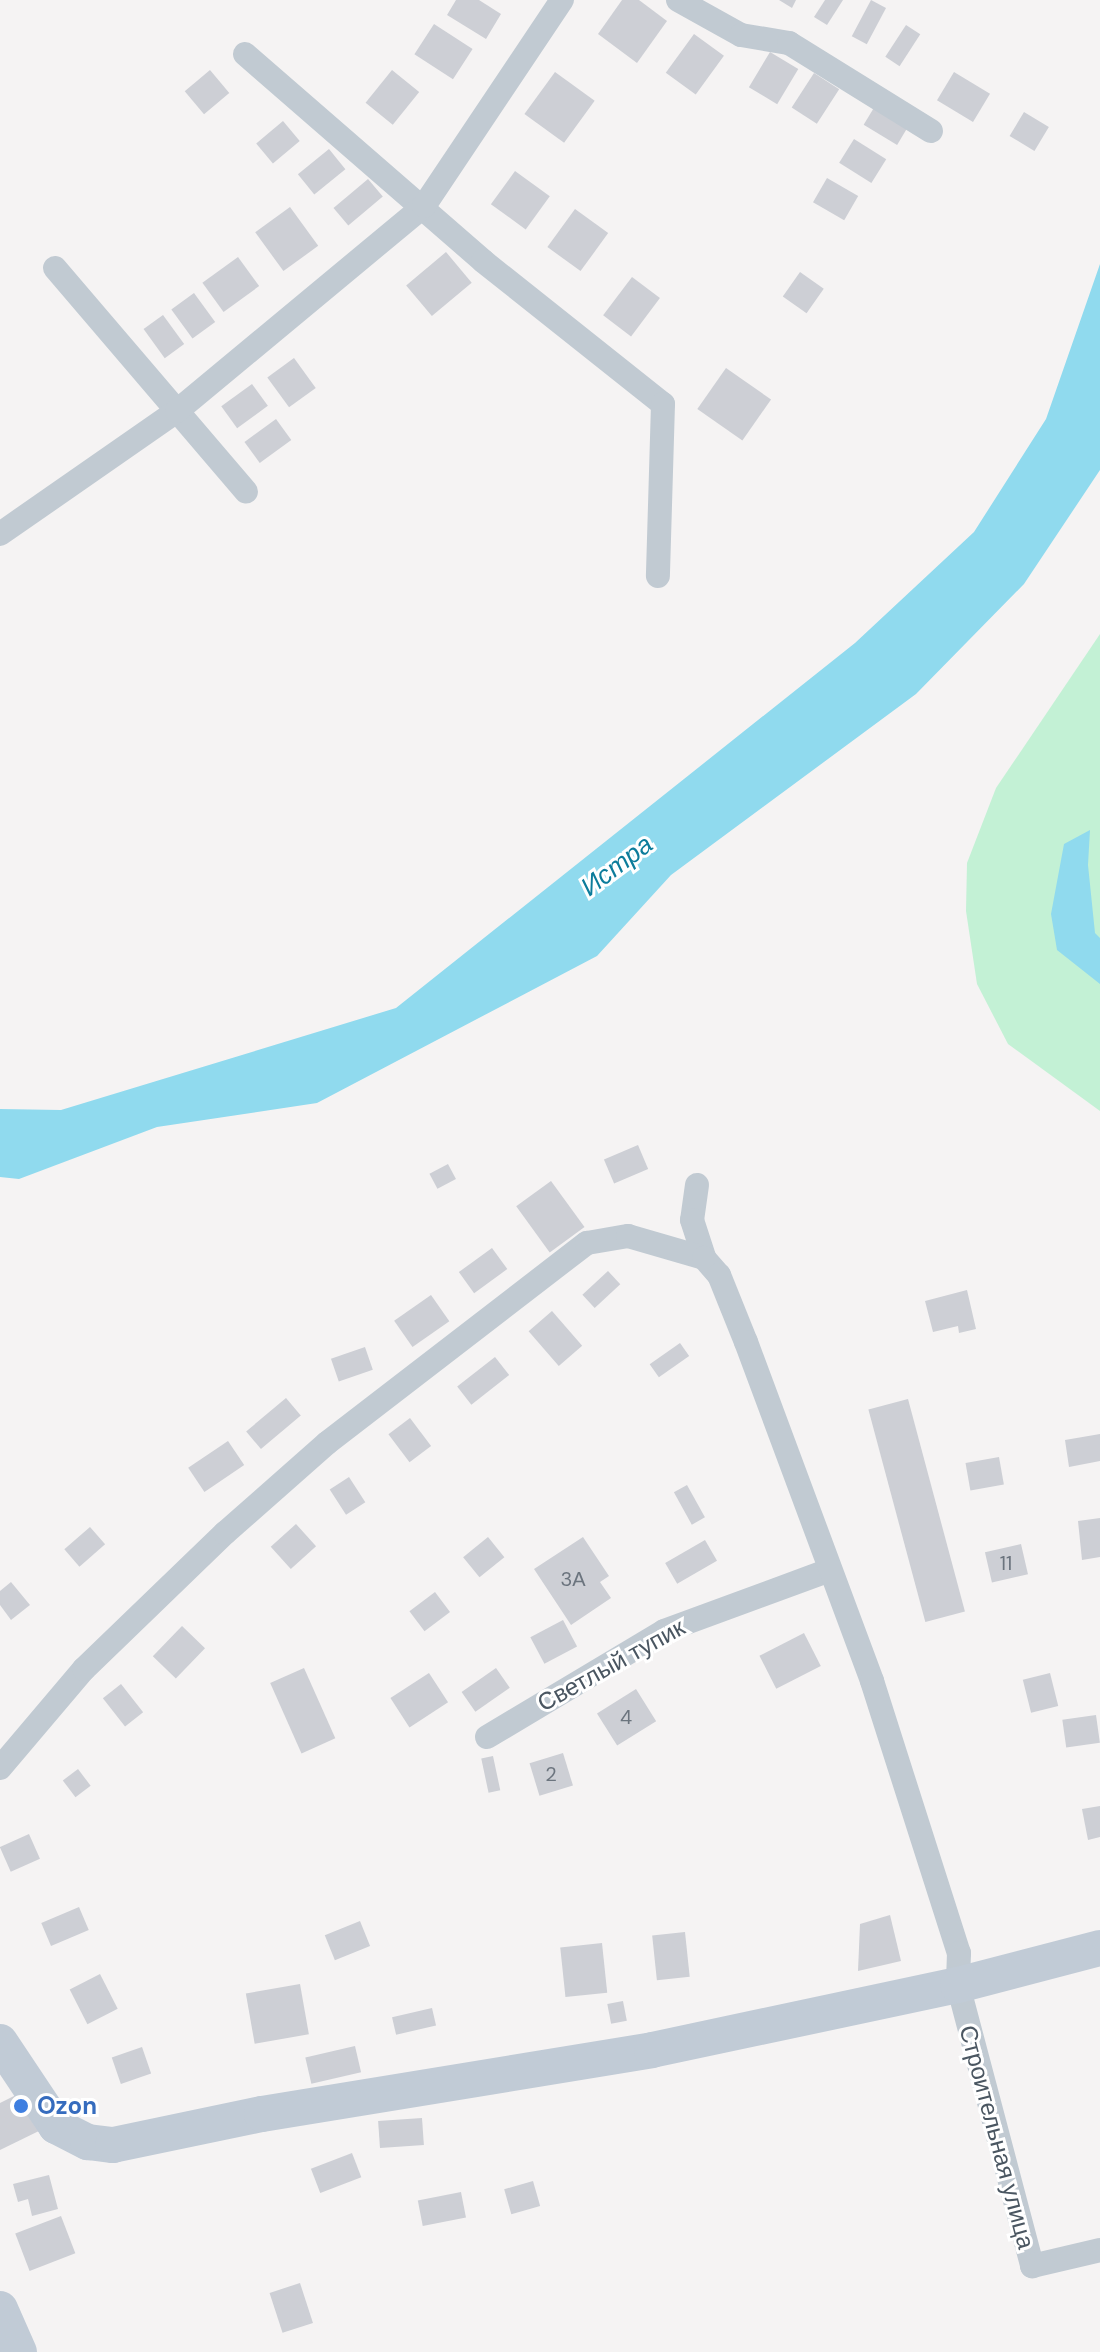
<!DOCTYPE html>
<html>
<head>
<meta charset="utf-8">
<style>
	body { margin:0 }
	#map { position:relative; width:1100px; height:2352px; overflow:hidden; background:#f5f3f3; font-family:"DM Sans",sans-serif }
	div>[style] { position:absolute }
	.green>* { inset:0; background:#c3f1d5 }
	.water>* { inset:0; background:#90daee }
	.building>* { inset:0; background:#cdcfd5; transform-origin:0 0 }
	.street>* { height:24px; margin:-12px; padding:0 12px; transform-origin:12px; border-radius:12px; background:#c1cad2 }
	.secondary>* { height:36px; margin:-18px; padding:0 18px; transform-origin:18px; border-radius:18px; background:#c1cbd6 }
	.dots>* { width:22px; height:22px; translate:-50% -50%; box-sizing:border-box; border:4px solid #fff; border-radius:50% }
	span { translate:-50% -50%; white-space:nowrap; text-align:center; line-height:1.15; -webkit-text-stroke:6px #fff; paint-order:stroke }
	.number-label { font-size:20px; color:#6b747e }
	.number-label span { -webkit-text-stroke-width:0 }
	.street-label { font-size:24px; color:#4a5661 }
	.shop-label { font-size:24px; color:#366cbe; font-weight:700 }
	.left { translate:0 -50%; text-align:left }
	.water-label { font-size:26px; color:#0c7c9b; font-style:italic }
</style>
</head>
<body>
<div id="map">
	<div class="green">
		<i style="clip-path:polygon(1100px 634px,1100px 1111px,1008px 1044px,977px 984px,966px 911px,967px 863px,996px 788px)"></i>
	</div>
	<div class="water">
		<i style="clip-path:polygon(1100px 264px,1100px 470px,1024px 584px,916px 694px,671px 875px,597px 956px,317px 1103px,157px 1127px,19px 1179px,0 1177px,0 1109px,61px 1110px,396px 1008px,855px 643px,974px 532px,1046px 419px)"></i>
		<i style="clip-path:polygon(1090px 830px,1088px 865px,1095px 933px,1100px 938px,1100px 984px,1057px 950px,1051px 914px,1064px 844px)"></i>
	</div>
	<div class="building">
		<i style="clip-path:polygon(456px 0,479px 0,501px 14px,486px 39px,447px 15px)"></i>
		<i style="clip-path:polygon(622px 0,639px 0,667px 21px,637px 63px,598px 34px)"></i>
		<i style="clip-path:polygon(779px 0,796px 0,792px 8px)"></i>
		<i style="clip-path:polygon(825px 0,843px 0,827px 25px,814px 17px)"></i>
		<i style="left:871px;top:0;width:17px;height:41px;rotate:28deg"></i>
		<i style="left:434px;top:24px;width:46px;height:36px;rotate:33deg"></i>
		<i style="left:906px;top:25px;width:17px;height:38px;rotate:33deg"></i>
		<i style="left:694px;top:34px;width:37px;height:48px;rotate:36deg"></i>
		<i style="left:770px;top:52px;width:33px;height:41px;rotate:31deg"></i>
		<i style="left:210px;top:70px;width:30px;height:33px;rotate:50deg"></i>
		<i style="left:392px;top:70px;width:35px;height:42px;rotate:39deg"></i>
		<i style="left:555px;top:72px;width:49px;height:52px;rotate:36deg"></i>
		<i style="left:954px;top:72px;width:42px;height:33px;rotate:31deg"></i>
		<i style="left:814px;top:73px;width:30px;height:41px;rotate:33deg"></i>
		<i style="left:875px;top:106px;width:39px;height:22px;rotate:31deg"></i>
		<i style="left:1024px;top:112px;width:29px;height:28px;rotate:31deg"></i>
		<i style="left:283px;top:121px;width:26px;height:35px;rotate:50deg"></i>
		<i style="left:854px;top:139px;width:38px;height:28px;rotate:32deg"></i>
		<i style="left:329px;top:149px;width:26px;height:40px;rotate:51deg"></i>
		<i style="left:515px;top:171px;width:43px;height:41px;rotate:36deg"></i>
		<i style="left:827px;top:178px;width:36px;height:28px;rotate:30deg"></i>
		<i style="left:368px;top:179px;width:23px;height:45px;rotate:50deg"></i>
		<i style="left:290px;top:207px;width:48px;height:43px;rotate:54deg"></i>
		<i style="left:575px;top:209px;width:41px;height:47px;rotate:36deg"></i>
		<i style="left:446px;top:252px;width:40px;height:52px;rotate:50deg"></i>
		<i style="left:238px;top:257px;width:36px;height:44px;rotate:54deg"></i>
		<i style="left:800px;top:272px;width:29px;height:30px;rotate:35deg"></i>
		<i style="left:632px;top:277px;width:35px;height:48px;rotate:37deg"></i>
		<i style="left:194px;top:293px;width:36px;height:28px;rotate:54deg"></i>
		<i style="left:163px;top:315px;width:36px;height:24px;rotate:54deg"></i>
		<i style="left:294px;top:358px;width:37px;height:33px;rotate:54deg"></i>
		<i style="left:726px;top:368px;width:55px;height:50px;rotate:35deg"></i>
		<i style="left:252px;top:384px;width:27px;height:38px;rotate:54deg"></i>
		<i style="left:276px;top:419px;width:26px;height:39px;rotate:54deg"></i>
		<i style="left:638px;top:1145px;width:26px;height:37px;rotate:67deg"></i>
		<i style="left:448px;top:1164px;width:17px;height:21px;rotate:62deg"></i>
		<i style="left:551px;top:1181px;width:57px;height:43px;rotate:54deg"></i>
		<i style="left:492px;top:1248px;width:26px;height:41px;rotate:54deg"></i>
		<i style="left:608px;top:1271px;width:18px;height:35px;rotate:47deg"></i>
		<i style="clip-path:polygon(967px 1290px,976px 1329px,959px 1333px,958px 1326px,933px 1332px,925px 1301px)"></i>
		<i style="left:431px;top:1295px;width:32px;height:45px;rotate:55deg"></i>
		<i style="left:552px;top:1311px;width:46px;height:31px;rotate:49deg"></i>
		<i style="left:680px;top:1343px;width:16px;height:37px;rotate:55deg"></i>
		<i style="left:365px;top:1347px;width:24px;height:36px;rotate:71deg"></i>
		<i style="left:495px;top:1357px;width:23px;height:48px;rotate:52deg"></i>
		<i style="left:286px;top:1398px;width:23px;height:52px;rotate:50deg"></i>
		<i style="left:908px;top:1399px;width:220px;height:41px;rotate:75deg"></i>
		<i style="left:410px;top:1418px;width:35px;height:27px;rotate:53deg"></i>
		<i style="clip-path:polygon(1100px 1434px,1100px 1461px,1069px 1467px,1065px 1440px)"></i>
		<i style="left:228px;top:1441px;width:29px;height:48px;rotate:56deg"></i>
		<i style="left:999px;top:1457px;width:28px;height:34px;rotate:80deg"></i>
		<i style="left:349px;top:1477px;width:30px;height:23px;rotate:57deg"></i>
		<i style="left:687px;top:1485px;width:37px;height:15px;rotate:61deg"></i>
		<i style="clip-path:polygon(1100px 1518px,1100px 1557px,1082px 1560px,1078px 1521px)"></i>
		<i style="left:296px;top:1524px;width:30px;height:34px;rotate:48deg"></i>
		<i style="left:90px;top:1527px;width:23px;height:34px;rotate:49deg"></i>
		<i style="left:488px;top:1537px;width:26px;height:32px;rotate:51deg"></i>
		<i style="clip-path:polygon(583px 1537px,609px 1576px,600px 1582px,611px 1598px,571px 1625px,534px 1569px)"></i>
		<i style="left:705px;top:1540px;width:24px;height:46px;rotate:60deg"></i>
		<i style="left:1021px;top:1544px;width:31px;height:37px;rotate:77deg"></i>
		<i style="clip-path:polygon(11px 1582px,30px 1605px,11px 1620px,0 1605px,0 1591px)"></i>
		<i style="left:435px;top:1592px;width:25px;height:32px;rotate:53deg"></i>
		<i style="left:563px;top:1620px;width:30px;height:37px;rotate:62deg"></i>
		<i style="left:182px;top:1626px;width:32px;height:42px;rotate:44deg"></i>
		<i style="left:804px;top:1633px;width:37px;height:50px;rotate:63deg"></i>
		<i style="left:304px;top:1668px;width:77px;height:37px;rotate:66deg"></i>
		<i style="left:496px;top:1668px;width:24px;height:42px;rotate:55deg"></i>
		<i style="left:429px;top:1673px;width:35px;height:46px;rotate:57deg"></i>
		<i style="left:1050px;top:1673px;width:34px;height:28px;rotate:76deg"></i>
		<i style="left:121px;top:1684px;width:36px;height:23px;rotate:52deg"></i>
		<i style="left:636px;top:1689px;width:38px;height:46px;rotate:58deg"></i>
		<i style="left:1096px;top:1715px;width:28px;height:34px;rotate:82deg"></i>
		<i style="left:563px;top:1753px;width:34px;height:35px;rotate:73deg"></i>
		<i style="left:493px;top:1756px;width:35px;height:12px;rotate:78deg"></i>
		<i style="left:78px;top:1769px;width:21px;height:19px;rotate:53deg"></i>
		<i style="clip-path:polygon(1100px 1806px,1100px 1837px,1088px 1840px,1082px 1809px)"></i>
		<i style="left:29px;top:1834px;width:27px;height:32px;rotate:66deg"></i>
		<i style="left:79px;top:1907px;width:25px;height:41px;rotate:67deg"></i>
		<i style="clip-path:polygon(890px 1915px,901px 1961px,858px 1971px,860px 1924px)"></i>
		<i style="left:360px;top:1921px;width:27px;height:38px;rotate:68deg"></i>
		<i style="left:685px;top:1932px;width:45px;height:33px;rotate:84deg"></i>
		<i style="left:602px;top:1943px;width:50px;height:42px;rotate:84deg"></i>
		<i style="left:100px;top:1974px;width:39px;height:34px;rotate:63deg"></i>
		<i style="left:300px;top:1984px;width:51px;height:55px;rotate:80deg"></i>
		<i style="left:623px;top:2001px;width:20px;height:16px;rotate:79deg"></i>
		<i style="left:432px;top:2008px;width:18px;height:41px;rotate:77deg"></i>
		<i style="left:355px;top:2046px;width:27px;height:51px;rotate:77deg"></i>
		<i style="left:142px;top:2047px;width:28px;height:32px;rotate:71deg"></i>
		<i style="clip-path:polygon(24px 2091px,43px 2129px,0 2150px,0 2103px)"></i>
		<i style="left:422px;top:2118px;width:27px;height:44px;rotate:86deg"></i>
		<i style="left:352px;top:2153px;width:26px;height:44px;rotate:69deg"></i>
		<i style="clip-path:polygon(49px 2175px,58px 2209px,32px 2216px,28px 2199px,18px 2202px,13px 2184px)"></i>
		<i style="left:533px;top:2181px;width:26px;height:30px;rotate:74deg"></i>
		<i style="left:461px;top:2192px;width:26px;height:44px;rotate:79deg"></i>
		<i style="left:61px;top:2216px;width:40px;height:49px;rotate:69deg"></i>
		<i style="left:300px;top:2283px;width:42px;height:32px;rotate:72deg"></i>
	</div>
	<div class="street">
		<i style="left:678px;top:0;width:72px;rotate:29.1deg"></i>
		<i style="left:741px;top:35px;width:49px;rotate:9.5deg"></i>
		<i style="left:789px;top:43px;width:167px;rotate:31.8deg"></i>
		<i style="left:245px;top:54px;width:315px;rotate:41deg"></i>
		<i style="left:483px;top:261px;width:230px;rotate:38.5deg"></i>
		<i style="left:663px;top:404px;width:172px;rotate:91.7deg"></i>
		<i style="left:55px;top:268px;width:294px;rotate:49.5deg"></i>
		<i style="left:0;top:534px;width:216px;rotate:-34.8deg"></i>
		<i style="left:177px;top:411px;width:321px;rotate:-39.7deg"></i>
		<i style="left:424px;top:206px;width:248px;rotate:-56.2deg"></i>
		<i style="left:697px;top:1185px;width:35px;rotate:98deg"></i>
		<i style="left:692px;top:1220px;width:40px;rotate:72deg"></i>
		<i style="left:487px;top:1737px;width:206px;rotate:-30.9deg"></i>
		<i style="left:664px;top:1631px;width:177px;rotate:-20.2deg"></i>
		<i style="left:0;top:1768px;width:130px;rotate:-49.7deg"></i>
		<i style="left:84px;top:1669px;width:196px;rotate:-44deg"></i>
		<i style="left:225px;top:1533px;width:136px;rotate:-41.4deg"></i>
		<i style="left:327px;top:1443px;width:328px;rotate:-37.6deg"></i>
		<i style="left:587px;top:1243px;width:42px;rotate:-9.7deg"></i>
		<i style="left:628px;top:1236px;width:79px;rotate:16.1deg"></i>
		<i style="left:704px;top:1258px;width:23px;rotate:49deg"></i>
		<i style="left:719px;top:1275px;width:72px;rotate:68.1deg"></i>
		<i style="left:746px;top:1342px;width:362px;rotate:69.6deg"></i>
		<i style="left:872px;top:1681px;width:286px;rotate:72.3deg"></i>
		<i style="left:959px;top:1953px;width:32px;rotate:92deg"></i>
		<i style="left:958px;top:1985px;width:291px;rotate:75.2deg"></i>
		<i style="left:1032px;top:2266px;width:70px;rotate:-13.2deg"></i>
	</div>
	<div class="secondary">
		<i style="left:0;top:2042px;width:101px;rotate:56.3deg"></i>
		<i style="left:56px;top:2126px;width:36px;rotate:27deg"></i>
		<i style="left:88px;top:2142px;width:25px;rotate:7deg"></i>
		<i style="left:113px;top:2145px;width:152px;rotate:-11.8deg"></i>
		<i style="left:262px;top:2114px;width:395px;rotate:-9.3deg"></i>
		<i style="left:652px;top:2050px;width:313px;rotate:-12deg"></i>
		<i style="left:958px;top:1985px;width:147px;rotate:-14.6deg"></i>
		<i style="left:0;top:2309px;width:47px;rotate:66.2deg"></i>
	</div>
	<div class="dots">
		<i style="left:21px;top:2106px;background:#3f7fe0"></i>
	</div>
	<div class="number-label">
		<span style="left:1006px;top:1563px">11</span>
		<span style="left:573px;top:1579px">3А</span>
		<span style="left:626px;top:1717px">4</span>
		<span style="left:551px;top:1774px">2</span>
	</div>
	<div class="street-label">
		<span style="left:611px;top:1665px;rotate:-29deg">Светлый тупик</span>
		<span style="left:997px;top:2137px;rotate:75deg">Строительная улица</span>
	</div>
	<div class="shop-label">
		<span class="left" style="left:37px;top:2106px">Ozon</span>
	</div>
	<div class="water-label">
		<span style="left:617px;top:866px;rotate:-37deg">Истра</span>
	</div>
</div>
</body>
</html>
